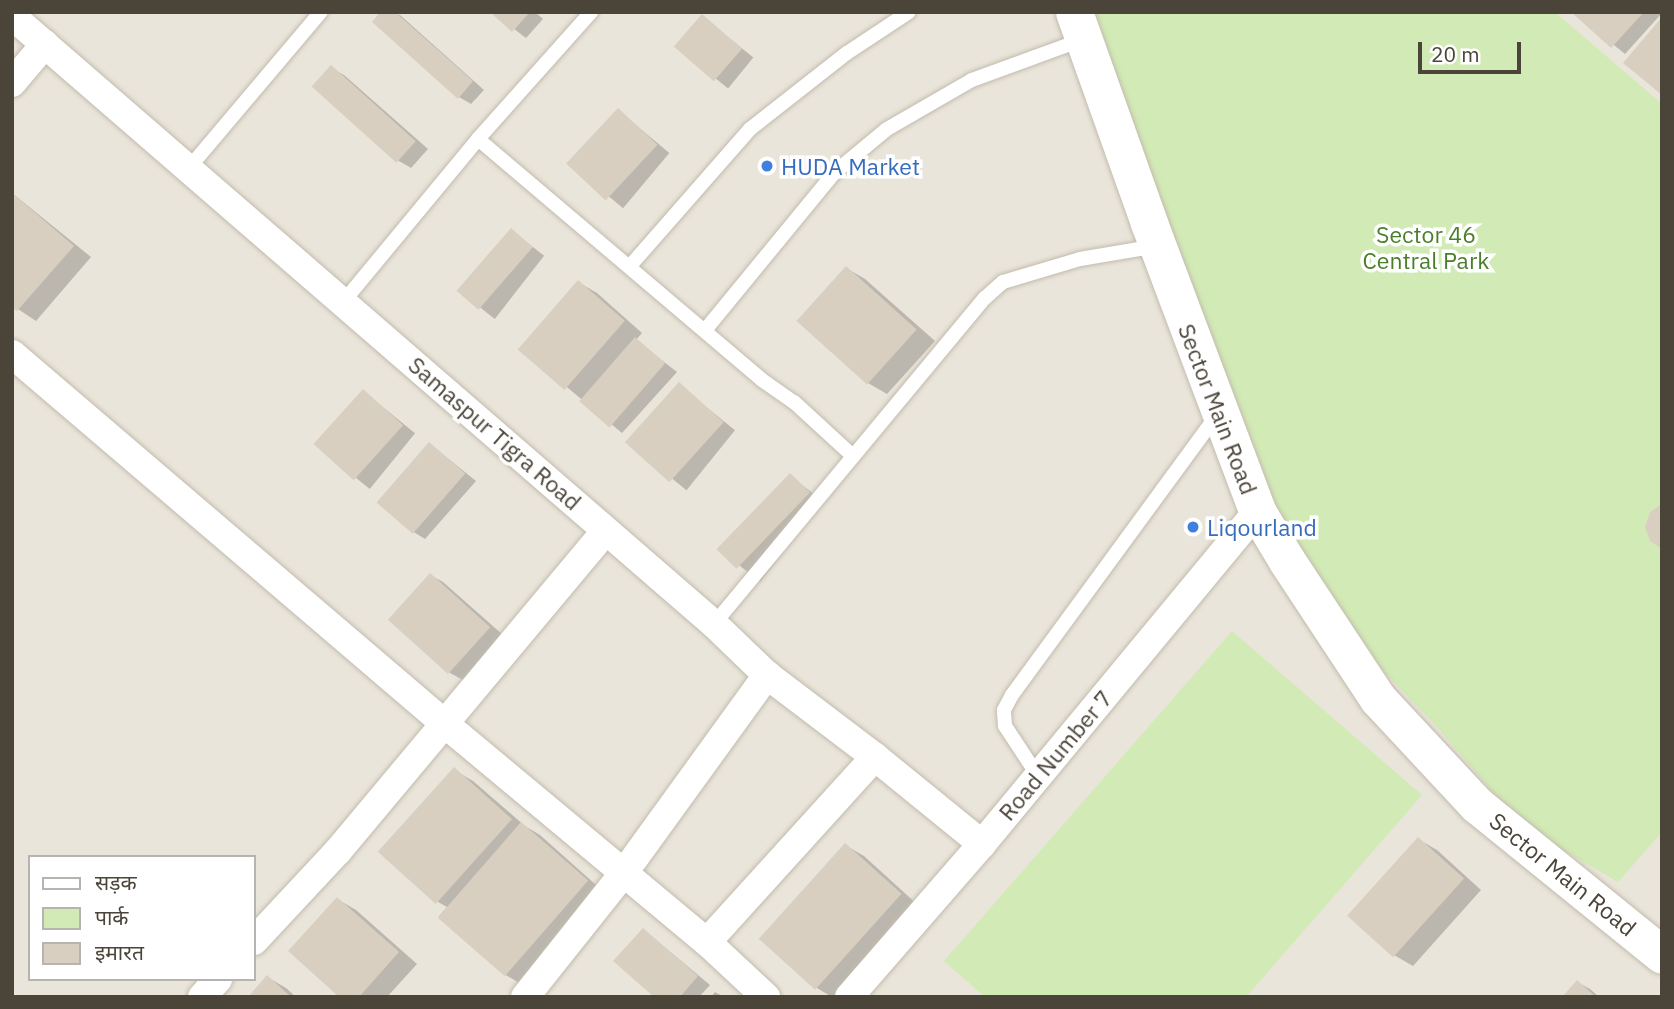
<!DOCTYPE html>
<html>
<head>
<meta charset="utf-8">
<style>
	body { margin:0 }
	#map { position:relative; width:1674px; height:1009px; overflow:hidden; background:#f6f3ec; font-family:"IBM Plex Sans","Noto Sans Devanagari",sans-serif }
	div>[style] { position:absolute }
	.residential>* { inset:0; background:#eae5da }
	.green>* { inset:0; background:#d2eab5 }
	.shadow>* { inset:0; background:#0003; transform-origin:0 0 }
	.building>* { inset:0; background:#d8cfc1; transform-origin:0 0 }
	.roads { filter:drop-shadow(0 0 2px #c2bbae) drop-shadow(0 0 2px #c2bbae) }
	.service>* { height:14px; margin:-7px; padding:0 7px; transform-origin:7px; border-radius:7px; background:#fff }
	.minor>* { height:28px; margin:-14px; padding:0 14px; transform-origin:14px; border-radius:14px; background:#fff }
	.tertiary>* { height:37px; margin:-18.5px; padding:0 18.5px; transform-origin:18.5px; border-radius:18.5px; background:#fff }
	.dots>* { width:19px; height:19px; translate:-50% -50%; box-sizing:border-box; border:4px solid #fff; border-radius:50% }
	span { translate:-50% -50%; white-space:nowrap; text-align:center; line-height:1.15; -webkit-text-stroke:7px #fff; paint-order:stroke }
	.shop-label { font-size:23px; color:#366cbe }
	.left { translate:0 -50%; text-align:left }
	.park-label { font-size:23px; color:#4a7f2a }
	.street-label { font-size:23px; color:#4b4439 }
	.frame { position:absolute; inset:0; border:14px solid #4b4439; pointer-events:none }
	.legend { position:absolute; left:28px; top:855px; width:228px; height:126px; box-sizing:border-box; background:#fff; border:2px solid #b7b4b0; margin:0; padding:9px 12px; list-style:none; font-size:21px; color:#4b4439 }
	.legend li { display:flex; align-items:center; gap:14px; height:35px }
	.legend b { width:35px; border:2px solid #b7b4b0 }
	.scale { position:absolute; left:1418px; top:42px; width:103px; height:32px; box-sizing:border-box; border:4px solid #4b4439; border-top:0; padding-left:9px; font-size:21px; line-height:24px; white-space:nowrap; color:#4b4439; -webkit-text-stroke:5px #fff; paint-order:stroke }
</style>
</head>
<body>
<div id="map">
	<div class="residential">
		<i style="clip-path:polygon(evenodd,12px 12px,1662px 12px,1662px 997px,12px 997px,12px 12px,30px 857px,254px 857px,254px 979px,30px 979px,30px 857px)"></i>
	</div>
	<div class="green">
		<i style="clip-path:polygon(1089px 12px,1555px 12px,1662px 104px,1662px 832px,1618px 882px,1522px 826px,1437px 727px,1334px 620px,1269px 500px)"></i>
		<i style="clip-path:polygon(1232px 631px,1422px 795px,1246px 997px,985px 997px,944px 961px)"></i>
	</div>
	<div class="shadow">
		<i style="clip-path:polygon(383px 12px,400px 15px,484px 90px,471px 104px,459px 97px)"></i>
		<i style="clip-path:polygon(492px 12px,535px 12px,543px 19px,526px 38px)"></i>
		<i style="clip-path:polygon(1573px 12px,1662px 12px,1662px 13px,1625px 54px)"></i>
		<i style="left:702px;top:16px;width:66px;height:40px;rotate:39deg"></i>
		<i style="clip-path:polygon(331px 68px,344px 75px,428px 149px,411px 168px,399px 161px,314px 86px)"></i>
		<i style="left:618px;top:110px;width:67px;height:72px;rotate:40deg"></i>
		<i style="clip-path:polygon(12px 193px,91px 257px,36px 321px,12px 305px)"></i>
		<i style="left:511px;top:230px;width:42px;height:80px;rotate:38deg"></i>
		<i style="clip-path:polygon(846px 268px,865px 279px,935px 341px,887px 394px,868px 383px)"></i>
		<i style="clip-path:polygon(578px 282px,597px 293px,642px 333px,636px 340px,677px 372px,622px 433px,520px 348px)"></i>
		<i style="left:679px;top:385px;width:72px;height:77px;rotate:39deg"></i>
		<i style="left:363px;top:391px;width:67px;height:72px;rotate:39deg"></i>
		<i style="clip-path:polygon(430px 444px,476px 481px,425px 539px,412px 531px)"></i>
		<i style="left:790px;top:476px;width:40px;height:102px;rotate:37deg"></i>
		<i style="clip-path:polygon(430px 575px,443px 582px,503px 635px,463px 680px,450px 673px)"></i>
		<i style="clip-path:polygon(454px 770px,473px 781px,525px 826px,540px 835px,605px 893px,523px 985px,504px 974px,439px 916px,447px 907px,438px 902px)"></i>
		<i style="clip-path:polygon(1418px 839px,1437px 850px,1481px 890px,1413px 966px,1394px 955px)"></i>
		<i style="clip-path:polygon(845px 845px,864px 856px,919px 906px,838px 997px,832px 997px,817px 988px,762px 938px)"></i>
		<i style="clip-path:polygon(337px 899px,356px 910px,417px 964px,387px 997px,342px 997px)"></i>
		<i style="clip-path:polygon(644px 930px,710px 985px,699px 997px,656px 997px)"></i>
		<i style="clip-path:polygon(267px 977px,286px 988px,296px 997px,250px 997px)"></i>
		<i style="clip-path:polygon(1577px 982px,1590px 989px,1599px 997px,1564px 997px)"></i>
		<i style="clip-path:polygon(715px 992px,724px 997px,711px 997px)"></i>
	</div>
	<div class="building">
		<i style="clip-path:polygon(380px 12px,395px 12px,473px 81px,458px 99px,372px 22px)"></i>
		<i style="clip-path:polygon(490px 12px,530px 12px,512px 32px)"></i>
		<i style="clip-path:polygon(1571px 12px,1644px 12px,1611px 48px)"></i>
		<i style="left:702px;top:14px;width:53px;height:43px;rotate:41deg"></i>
		<i style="clip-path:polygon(1662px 17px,1662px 95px,1623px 63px)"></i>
		<i style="left:331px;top:65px;width:114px;height:29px;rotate:42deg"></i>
		<i style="left:618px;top:108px;width:54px;height:76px;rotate:43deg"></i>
		<i style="clip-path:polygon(12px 193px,74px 246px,17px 311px,12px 308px)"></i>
		<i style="left:511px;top:228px;width:29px;height:83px;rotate:41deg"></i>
		<i style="left:846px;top:266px;width:95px;height:74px;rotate:42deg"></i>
		<i style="left:578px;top:280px;width:62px;height:92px;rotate:41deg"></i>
		<i style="left:635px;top:337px;width:40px;height:85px;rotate:41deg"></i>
		<i style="left:679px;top:382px;width:60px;height:81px;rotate:42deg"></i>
		<i style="left:363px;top:389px;width:54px;height:74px;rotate:42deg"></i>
		<i style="left:429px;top:442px;width:48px;height:80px;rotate:41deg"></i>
		<i style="left:790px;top:473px;width:28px;height:106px;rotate:44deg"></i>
		<i style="clip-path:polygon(1662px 504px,1662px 549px,1650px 541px,1645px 527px,1650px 512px)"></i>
		<i style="left:430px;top:573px;width:81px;height:63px;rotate:42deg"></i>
		<i style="left:454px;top:767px;width:78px;height:114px;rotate:42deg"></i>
		<i style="left:521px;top:822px;width:89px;height:127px;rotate:41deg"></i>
		<i style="left:1418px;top:837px;width:62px;height:106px;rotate:42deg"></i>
		<i style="left:845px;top:843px;width:76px;height:129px;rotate:42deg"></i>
		<i style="clip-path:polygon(337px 897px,399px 952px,359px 997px,339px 997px,288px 951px)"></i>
		<i style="clip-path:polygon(643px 928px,698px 976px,680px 997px,654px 997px,613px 961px)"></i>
		<i style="clip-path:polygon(267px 975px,291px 997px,248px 997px)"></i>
		<i style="clip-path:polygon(1577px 980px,1596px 997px,1562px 997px)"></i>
	</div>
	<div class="roads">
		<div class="service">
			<i style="left:478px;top:139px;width:372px;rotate:40.3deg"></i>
			<i style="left:762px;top:380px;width:39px;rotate:35deg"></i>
			<i style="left:794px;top:402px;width:80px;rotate:42.5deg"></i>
			<i style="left:189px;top:168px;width:204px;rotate:-49.8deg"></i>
			<i style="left:630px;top:266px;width:182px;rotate:-48.8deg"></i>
			<i style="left:750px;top:129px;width:123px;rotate:-38.1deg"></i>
			<i style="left:847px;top:53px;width:74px;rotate:-33.5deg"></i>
			<i style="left:344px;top:301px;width:210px;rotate:-50.4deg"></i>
			<i style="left:478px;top:139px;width:170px;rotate:-48.3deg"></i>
			<i style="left:706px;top:329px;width:202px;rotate:-50.6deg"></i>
			<i style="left:834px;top:173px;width:69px;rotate:-39.7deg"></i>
			<i style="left:887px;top:129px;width:98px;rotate:-30deg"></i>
			<i style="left:972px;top:80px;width:119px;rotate:-20.1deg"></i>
			<i style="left:714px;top:624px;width:424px;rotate:-50.3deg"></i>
			<i style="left:985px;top:298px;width:24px;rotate:-42deg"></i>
			<i style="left:1003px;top:282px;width:80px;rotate:-16.6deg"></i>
			<i style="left:1080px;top:259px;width:78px;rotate:-9.6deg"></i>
			<i style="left:1038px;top:776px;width:60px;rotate:-123.4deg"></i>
			<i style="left:1005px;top:726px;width:16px;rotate:-94deg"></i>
			<i style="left:1004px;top:710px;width:17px;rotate:-62deg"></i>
			<i style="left:1012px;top:695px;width:348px;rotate:-53.8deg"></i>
		</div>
		<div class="minor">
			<i style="left:12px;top:16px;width:929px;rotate:40.9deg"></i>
			<i style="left:714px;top:624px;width:74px;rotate:43.9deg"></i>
			<i style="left:767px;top:675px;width:136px;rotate:37.2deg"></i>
			<i style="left:875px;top:757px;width:138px;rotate:39.1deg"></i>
			<i style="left:12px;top:83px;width:51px;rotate:-49.8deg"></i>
			<i style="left:12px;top:354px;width:570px;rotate:40.51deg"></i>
			<i style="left:445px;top:724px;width:341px;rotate:39.8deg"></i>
			<i style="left:707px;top:942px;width:81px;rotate:43deg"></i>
			<i style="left:254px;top:941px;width:123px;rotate:-47deg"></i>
			<i style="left:338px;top:851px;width:417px;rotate:-50.1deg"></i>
			<i style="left:707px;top:942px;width:250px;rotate:-47.8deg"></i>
			<i style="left:202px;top:997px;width:24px;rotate:-48deg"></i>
			<i style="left:525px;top:997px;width:157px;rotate:-51.5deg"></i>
			<i style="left:623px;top:874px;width:246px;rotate:-54.1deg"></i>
			<i style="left:849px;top:997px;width:203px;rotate:-49deg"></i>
			<i style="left:982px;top:844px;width:432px;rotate:-50.4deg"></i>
		</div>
		<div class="tertiary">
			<i style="left:1074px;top:12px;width:224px;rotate:70.4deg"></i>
			<i style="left:1149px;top:223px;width:308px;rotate:69.4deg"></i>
			<i style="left:1257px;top:511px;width:58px;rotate:59deg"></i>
			<i style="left:1287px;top:561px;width:165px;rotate:56.6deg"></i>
			<i style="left:1378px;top:699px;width:145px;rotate:47deg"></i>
			<i style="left:1477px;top:805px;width:238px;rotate:39deg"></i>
		</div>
	</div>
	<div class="dots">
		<i style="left:767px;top:166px;background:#3f7fe0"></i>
		<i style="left:1193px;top:527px;background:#3f7fe0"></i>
	</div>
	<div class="shop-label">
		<span class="left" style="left:781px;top:166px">HUDA Market</span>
		<span class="left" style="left:1207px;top:527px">Liqourland</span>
	</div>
	<div class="park-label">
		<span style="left:1426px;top:247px">Sector 46<br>Central Park</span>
	</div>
	<div class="street-label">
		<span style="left:1218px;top:409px;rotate:69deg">Sector Main Road</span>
		<span style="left:495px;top:433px;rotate:41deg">Samaspur Tigra Road</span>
		<span style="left:1055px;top:755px;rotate:-50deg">Road Number 7</span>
		<span style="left:1563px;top:874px;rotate:39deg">Sector Main Road</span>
	</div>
	<div class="frame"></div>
	<ul class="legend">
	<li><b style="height:9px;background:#fff"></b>सड़क</li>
	<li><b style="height:19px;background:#d2eab5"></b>पार्क</li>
	<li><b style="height:19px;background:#d8cfc1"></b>इमारत</li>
	</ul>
	<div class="scale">20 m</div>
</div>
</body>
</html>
